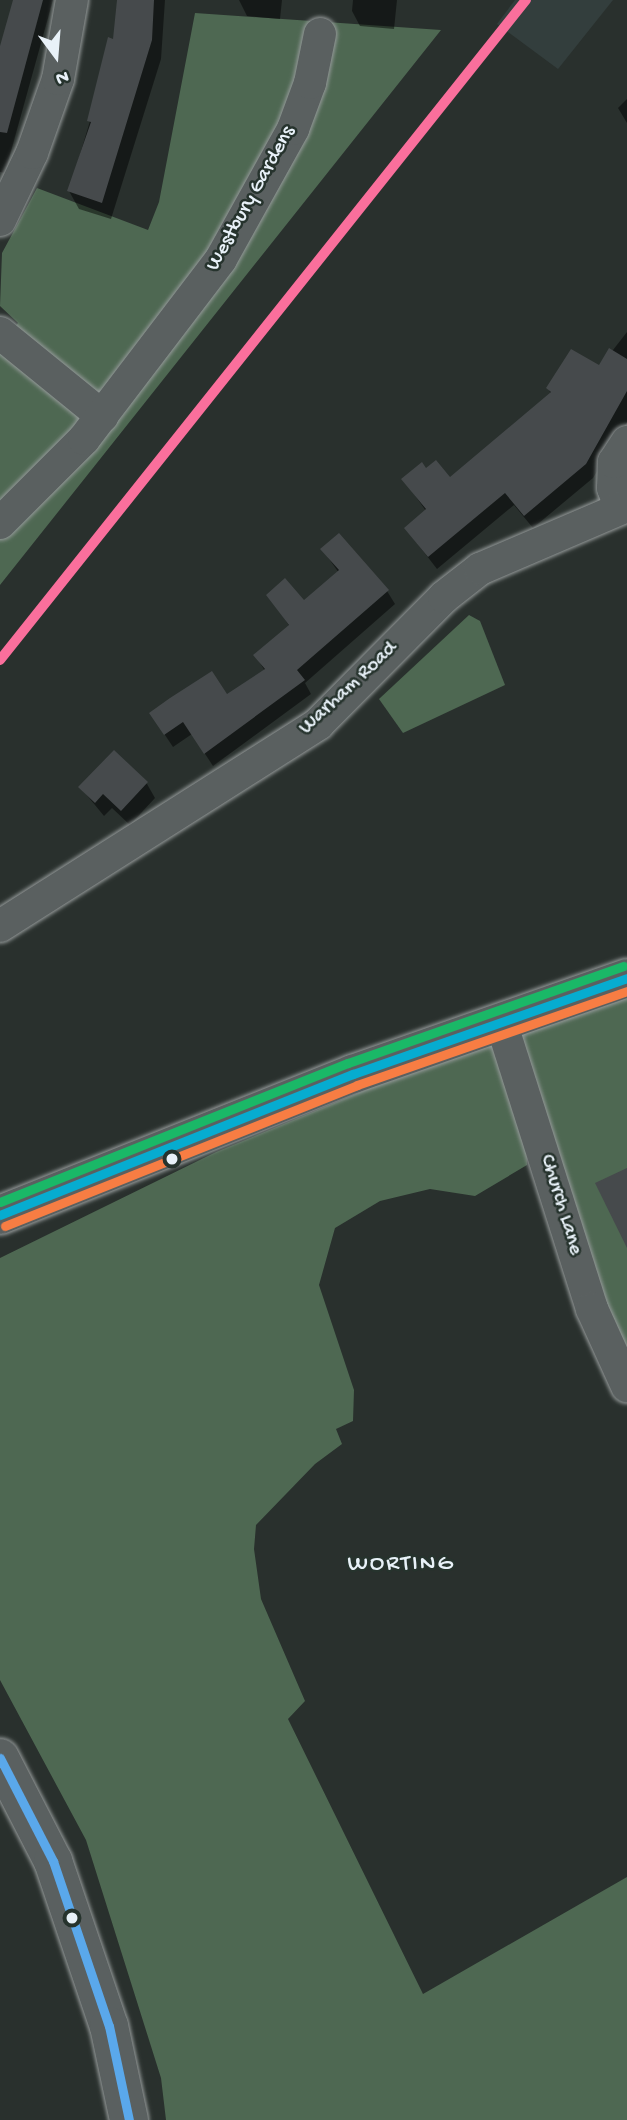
<!DOCTYPE html>
<html>
<head>
<meta charset="utf-8">
<style>
	body { margin:0 }
	#map { position:relative; width:627px; height:2120px; overflow:hidden; background:#29302d; font-family:"Gochi Hand",sans-serif }
	div>[style] { position:absolute }
	.built>* { inset:0; background:#333e3d }
	.green>* { inset:0; background:#4e6852 }
	.shadow>* { inset:0; background:#0007 }
	.building>* { inset:0; background:#464a4c }
	.roads { filter:drop-shadow(0 0 2px #959a9a) drop-shadow(0 0 2px #959a9a) }
	.minor>* { height:32px; margin:-16px; padding:0 16px; transform-origin:16px; border-radius:16px; background:#5a6060 }
	.tertiary>* { height:38px; margin:-19px; padding:0 19px; transform-origin:19px; border-radius:19px; background:#5a6060 }
	.secondary>* { height:38px; margin:-19px; padding:0 19px; transform-origin:19px; border-radius:19px; background:#5a6060 }
	.bus-1>* { height:9px; margin:-4.5px; padding:0 4.5px; transform-origin:4.5px; border-radius:4.5px; background:#06acd0 }
	.bus-2>* { height:9px; margin:-4.5px; padding:0 4.5px; transform-origin:4.5px; border-radius:4.5px; background:#5aa8eb }
	.bus-3>* { height:9px; margin:-4.5px; padding:0 4.5px; transform-origin:4.5px; border-radius:4.5px; background:#f77d43 }
	.bus-4>* { height:9px; margin:-4.5px; padding:0 4.5px; transform-origin:4.5px; border-radius:4.5px; background:#1ab867 }
	.rail-1>* { height:10px; margin:-5px; padding:0 5px; transform-origin:5px; border-radius:5px; background:#fa6f9c }
	.dots>* { width:19px; height:19px; translate:-50% -50%; box-sizing:border-box; border:4px solid #26332d; border-radius:50% }
	span { translate:-50% -50%; white-space:nowrap; text-align:center; line-height:1.15; -webkit-text-stroke:5px #26332d; paint-order:stroke }
	.street-label { font-size:21px; color:#e8f1f8 }
	.quarter-label { font-size:24px; color:#e8f1f8; letter-spacing:2px }
	.north { position:absolute; left:21px; top:21px; width:70px; height:70px; -webkit-text-stroke:5px #26332d; paint-order:stroke; rotate:164deg; font-size:19px; font-weight:700; line-height:28px; text-align:center; color:#e8f1f8 }
	.north::after { content:''; display:block; margin:auto; width:24px; height:32px; background:#e8f1f8; clip-path:polygon(50% 0,100% 100%,50% 72%,0 100%) }
</style>
</head>
<body>
<div id="map">
	<div class="built">
		<i style="clip-path:polygon(515px 0,613px 0,558px 69px,497px 24px)"></i>
	</div>
	<div class="green">
		<i style="clip-path:polygon(195px 13px,441px 30px,0 585px,0 344px,18px 323px,0 306px,2px 253px,37px 188px,148px 230px,159px 202px)"></i>
		<i style="clip-path:polygon(469px 615px,480px 621px,505px 685px,403px 733px,379px 699px)"></i>
		<i style="clip-path:polygon(627px 997px,627px 1385px,526px 1122px,527px 1165px,475px 1196px,430px 1189px,380px 1201px,335px 1228px,319px 1285px,354px 1390px,353px 1421px,336px 1429px,342px 1444px,315px 1464px,256px 1525px,254px 1549px,261px 1599px,305px 1701px,288px 1719px,423px 1994px,627px 1877px,627px 2120px,166px 2120px,161px 2078px,86px 1840px,0 1680px,0 1258px,216px 1152px,491px 1038px)"></i>
	</div>
	<div class="shadow">
		<i style="clip-path:polygon(15px 0,53px 0,5px 173px,0 172px,0 56px)"></i>
		<i style="clip-path:polygon(118px 0,165px 0,161px 59px,111px 219px,79px 209px,69px 191px,114px 41px)"></i>
		<i style="clip-path:polygon(239px 0,282px 0,280px 19px,247px 16px)"></i>
		<i style="clip-path:polygon(353px 0,397px 0,394px 29px,360px 26px,352px 11px)"></i>
		<i style="clip-path:polygon(627px 99px,627px 123px,618px 108px)"></i>
		<i style="clip-path:polygon(627px 332px,627px 422px,593px 478px,533px 528px,514px 505px,437px 569px,406px 529px,426px 511px,404px 480px,426px 470px,450px 480px,551px 394px,548px 388px,599px 368px)"></i>
		<i style="clip-path:polygon(322px 549px,387px 591px,395px 604px,305px 683px,311px 694px,213px 766px,192px 734px,173px 747px,159px 726px,227px 697px,265px 671px,255px 655px,290px 627px,269px 595px,304px 602px,339px 573px)"></i>
		<i style="clip-path:polygon(114px 752px,147px 784px,155px 798px,130px 825px,112px 808px,104px 816px,81px 788px)"></i>
	</div>
	<div class="building">
		<i style="clip-path:polygon(13px 0,43px 0,7px 133px,0 132px,0 46px)"></i>
		<i style="clip-path:polygon(117px 0,154px 0,152px 40px,102px 203px,67px 191px,91px 122px,87px 121px,108px 37px,113px 39px)"></i>
		<i style="clip-path:polygon(609px 348px,627px 359px,627px 391px,586px 464px,524px 516px,505px 493px,428px 557px,404px 528px,426px 509px,401px 479px,422px 462px,426px 468px,436px 460px,450px 477px,551px 392px,546px 388px,571px 349px,599px 365px)"></i>
		<i style="clip-path:polygon(339px 533px,389px 590px,297px 670px,305px 680px,204px 754px,183px 722px,164px 735px,149px 713px,170px 698px,212px 671px,227px 694px,265px 669px,253px 655px,289px 625px,266px 595px,285px 578px,304px 600px,339px 570px,320px 549px)"></i>
		<i style="clip-path:polygon(114px 750px,148px 782px,121px 811px,103px 794px,95px 803px,78px 787px)"></i>
		<i style="clip-path:polygon(627px 1168px,627px 1248px,595px 1183px)"></i>
	</div>
	<div class="roads">
		<div class="minor">
			<i style="left:0;top:220px;width:74px;rotate:-64.5deg"></i>
			<i style="left:32px;top:153px;width:78px;rotate:-70.6deg"></i>
			<i style="left:58px;top:79px;width:80px;rotate:-80deg"></i>
			<i style="left:0;top:333px;width:132px;rotate:39.1deg"></i>
			<i style="left:620px;top:508px;width:21px;rotate:-109deg"></i>
			<i style="left:613px;top:488px;width:26px;rotate:-88deg"></i>
			<i style="left:614px;top:462px;width:24px;rotate:-57deg"></i>
			<i style="left:0;top:523px;width:119px;rotate:-45deg"></i>
			<i style="left:84px;top:439px;width:226px;rotate:-52.7deg"></i>
			<i style="left:221px;top:259px;width:149px;rotate:-61deg"></i>
			<i style="left:293px;top:129px;width:49px;rotate:-69.7deg"></i>
			<i style="left:310px;top:83px;width:50px;rotate:-78.5deg"></i>
			<i style="left:0;top:926px;width:377px;rotate:-32.4deg"></i>
			<i style="left:318px;top:724px;width:179px;rotate:-45.2deg"></i>
			<i style="left:444px;top:597px;width:46px;rotate:-37.9deg"></i>
			<i style="left:480px;top:569px;width:160px;rotate:-23.2deg"></i>
			<i style="left:501px;top:1022px;width:301px;rotate:72.4deg"></i>
			<i style="left:592px;top:1309px;width:85px;rotate:65.6deg"></i>
		</div>
		<div class="tertiary">
			<i style="left:0;top:1758px;width:116px;rotate:62.8deg"></i>
			<i style="left:53px;top:1861px;width:174px;rotate:71.3deg"></i>
			<i style="left:109px;top:2026px;width:96px;rotate:78deg"></i>
		</div>
		<div class="secondary">
			<i style="left:0;top:1215px;width:380px;rotate:-21.8deg"></i>
			<i style="left:353px;top:1074px;width:290px;rotate:-19.3deg"></i>
		</div>
	</div>
	<div class="bus-1">
		<i style="left:0;top:1215px;width:380px;rotate:-21.8deg"></i>
		<i style="left:353px;top:1074px;width:290px;rotate:-19.3deg"></i>
	</div>
	<div class="bus-2">
		<i style="left:0;top:1758px;width:116px;rotate:62.8deg"></i>
		<i style="left:53px;top:1861px;width:174px;rotate:71.3deg"></i>
		<i style="left:109px;top:2026px;width:96px;rotate:78deg"></i>
	</div>
	<div class="bus-3">
		<i style="left:5px;top:1226px;width:379px;rotate:-21.8deg"></i>
		<i style="left:357px;top:1085px;width:286px;rotate:-19.2deg"></i>
	</div>
	<div class="bus-4">
		<i style="left:0;top:1202px;width:375px;rotate:-21.8deg"></i>
		<i style="left:348px;top:1063px;width:292px;rotate:-19.4deg"></i>
	</div>
	<div class="rail-1">
		<i style="left:0;top:660px;width:844px;rotate:-51.45deg"></i>
	</div>
	<div class="dots">
		<i style="left:172px;top:1159px;background:#e8f1f8"></i>
		<i style="left:72px;top:1918px;background:#e8f1f8"></i>
	</div>
	<div class="street-label">
		<span style="left:252px;top:199px;rotate:-61deg">Westbury Gardens</span>
		<span style="left:349px;top:689px;rotate:-43deg">Warham Road</span>
		<span style="left:560px;top:1205px;rotate:73deg">Church Lane</span>
	</div>
	<div class="quarter-label">
		<span style="left:401px;top:1565px">WORTING</span>
	</div>
	<div class="north">N</div>
</div>
</body>
</html>
